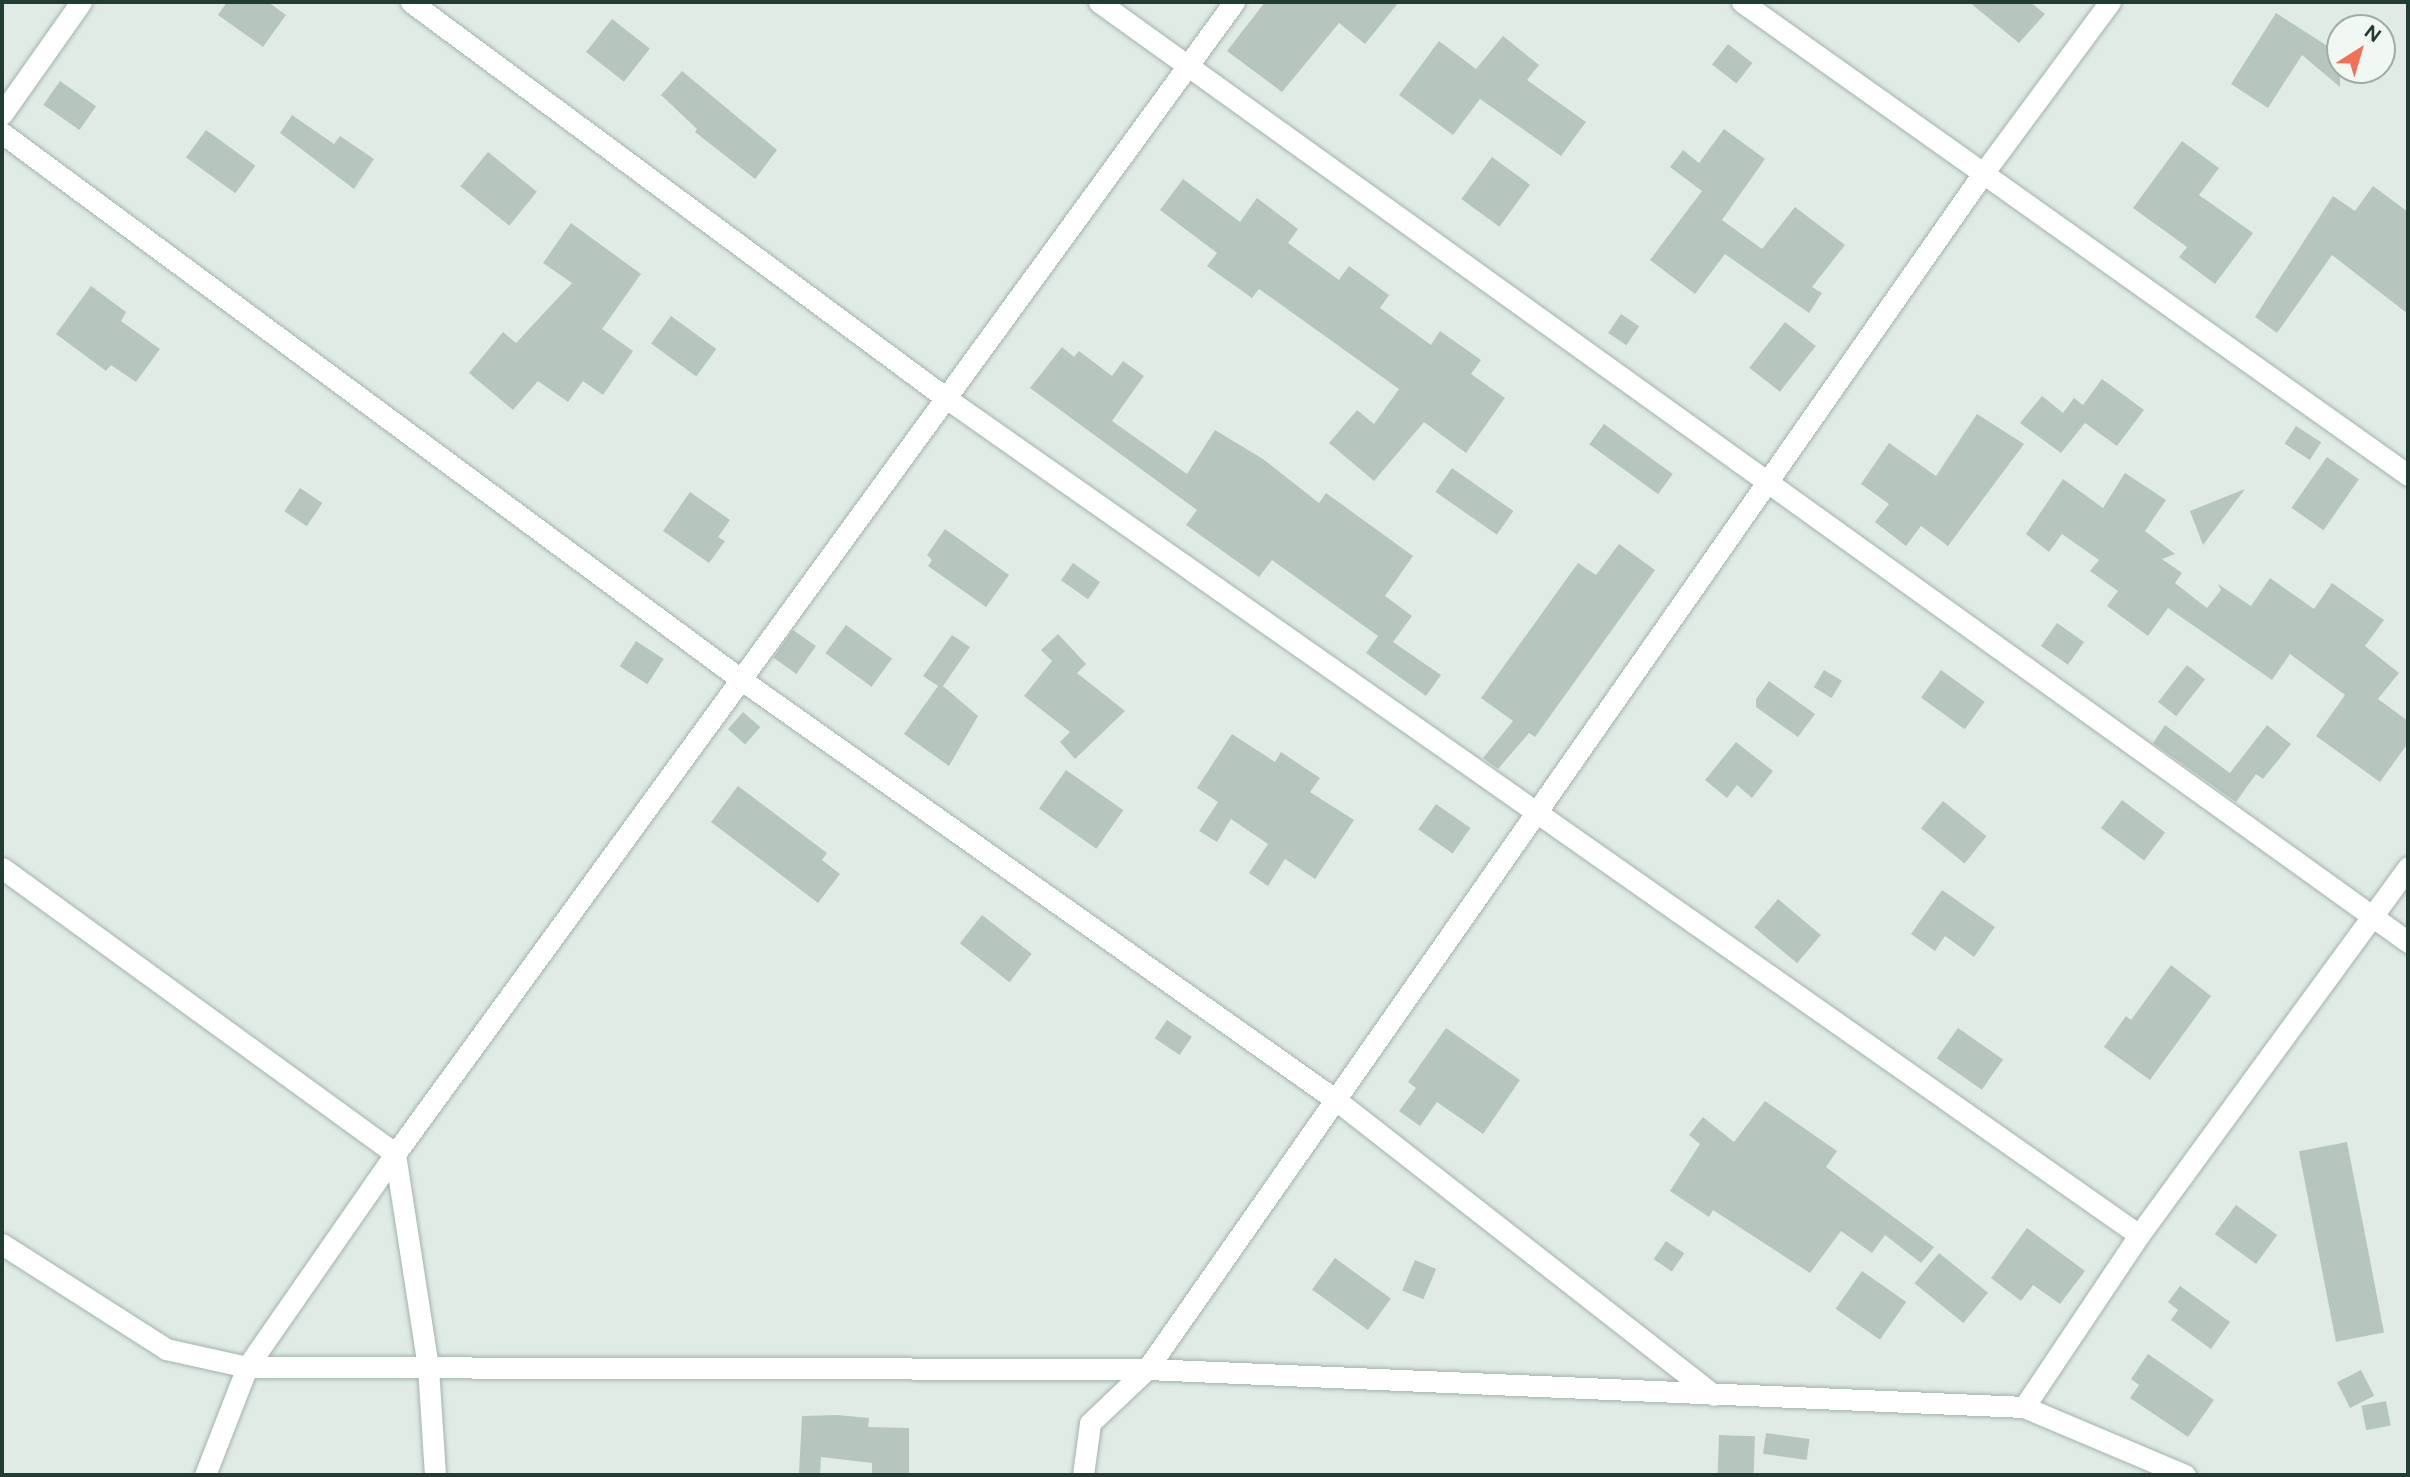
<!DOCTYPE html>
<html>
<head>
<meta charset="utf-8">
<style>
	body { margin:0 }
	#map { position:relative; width:2410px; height:1477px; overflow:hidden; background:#e0ebe5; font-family:Figtree,sans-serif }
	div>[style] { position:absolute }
	.building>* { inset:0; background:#b6c6be; transform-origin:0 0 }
	.roads { filter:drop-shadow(0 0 2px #a3b3ac) drop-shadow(0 0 2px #a3b3ac) }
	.street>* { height:21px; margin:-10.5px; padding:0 10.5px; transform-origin:10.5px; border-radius:10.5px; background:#fff }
	.secondary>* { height:21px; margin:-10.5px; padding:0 10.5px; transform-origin:10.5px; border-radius:10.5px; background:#fff }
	span { translate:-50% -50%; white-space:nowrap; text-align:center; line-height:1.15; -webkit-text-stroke:7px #f1f8f4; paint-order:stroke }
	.frame { position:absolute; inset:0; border:4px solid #213c32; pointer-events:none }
	.north { position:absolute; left:2326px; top:14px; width:70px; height:70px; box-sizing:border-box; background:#f1f8f4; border:2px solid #9eada6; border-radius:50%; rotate:37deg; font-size:19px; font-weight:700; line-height:28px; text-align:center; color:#213c32 }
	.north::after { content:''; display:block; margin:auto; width:24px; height:32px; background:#f36f56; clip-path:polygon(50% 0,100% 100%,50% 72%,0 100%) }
</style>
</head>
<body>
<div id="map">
	<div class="building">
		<i style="clip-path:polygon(227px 2px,268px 2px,286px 15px,263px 47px,218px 15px)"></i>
		<i style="clip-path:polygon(1265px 2px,1399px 2px,1365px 44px,1339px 23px,1282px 92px,1227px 51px)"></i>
		<i style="clip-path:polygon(1969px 2px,2030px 2px,2045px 14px,2019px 43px)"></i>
		<i style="clip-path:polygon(2276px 13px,2340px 54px,2340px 87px,2302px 55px,2268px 108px,2231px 84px)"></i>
		<i style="left:612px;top:19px;width:48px;height:42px;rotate:38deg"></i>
		<i style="clip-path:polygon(1503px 36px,1539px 65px,1527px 80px,1586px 122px,1561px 156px,1480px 99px,1453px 135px,1399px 95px,1439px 41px,1476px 69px)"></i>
		<i style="left:1728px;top:44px;width:31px;height:26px;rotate:38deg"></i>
		<i style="clip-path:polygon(682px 71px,777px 150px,755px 179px,695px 132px,697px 129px,661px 95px)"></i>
		<i style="left:60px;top:81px;width:44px;height:29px;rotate:35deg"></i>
		<i style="clip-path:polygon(292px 115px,334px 144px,340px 136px,374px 159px,354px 189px,280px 133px)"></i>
		<i style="clip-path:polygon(1724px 129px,1765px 159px,1722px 220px,1762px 249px,1795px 207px,1845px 245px,1812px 287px,1822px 293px,1809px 313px,1725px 254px,1695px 294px,1650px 260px,1702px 191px,1670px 167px,1683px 150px,1699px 163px)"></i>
		<i style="left:206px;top:130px;width:61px;height:34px;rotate:36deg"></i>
		<i style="clip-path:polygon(2182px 141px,2219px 168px,2199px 195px,2253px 233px,2215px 284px,2179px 257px,2187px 247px,2133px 208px)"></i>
		<i style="left:488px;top:152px;width:63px;height:44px;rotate:39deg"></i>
		<i style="left:1492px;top:157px;width:47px;height:52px;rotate:36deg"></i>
		<i style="clip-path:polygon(1183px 179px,1240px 222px,1257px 198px,1298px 229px,1288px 243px,1339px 280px,1349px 266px,1389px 295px,1380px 308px,1431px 345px,1440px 331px,1481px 360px,1471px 374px,1505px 398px,1466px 453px,1424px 422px,1374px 481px,1329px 443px,1357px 410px,1374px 424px,1399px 389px,1259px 289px,1252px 298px,1207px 266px,1217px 253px,1160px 210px)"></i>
		<i style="clip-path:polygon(2373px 186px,2408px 212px,2408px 314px,2332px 255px,2277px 333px,2255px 317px,2333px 196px,2355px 211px)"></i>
		<i style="clip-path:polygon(571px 223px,641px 274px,602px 329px,633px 351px,603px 395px,583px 381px,568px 402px,538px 381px,513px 410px,469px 373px,503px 332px,516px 343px,572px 283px,543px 263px)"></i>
		<i style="clip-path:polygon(91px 286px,126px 312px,121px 321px,160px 349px,136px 382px,111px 365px,106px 371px,56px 334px)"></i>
		<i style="left:1621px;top:314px;width:22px;height:23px;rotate:34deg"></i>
		<i style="left:671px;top:316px;width:56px;height:34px;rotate:36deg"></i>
		<i style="left:1785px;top:322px;width:39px;height:58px;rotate:38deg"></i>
		<i style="clip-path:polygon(1062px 347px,1074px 357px,1079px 351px,1112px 376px,1123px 361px,1144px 376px,1112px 421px,1187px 474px,1215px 430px,1263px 459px,1319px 503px,1326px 493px,1413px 556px,1385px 596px,1412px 616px,1393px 642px,1441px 675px,1426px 696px,1366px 653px,1378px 636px,1272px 560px,1259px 577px,1186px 525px,1197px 510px,1030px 388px)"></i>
		<i style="clip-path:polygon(2102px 379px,2144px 410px,2117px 446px,2085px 423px,2061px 453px,2020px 423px,2042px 396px,2063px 413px,2074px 398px,2083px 405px)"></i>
		<i style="clip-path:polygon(1977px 414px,2024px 444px,1948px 546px,1921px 526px,1906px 546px,1875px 522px,1889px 504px,1861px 484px,1889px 443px,1936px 476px)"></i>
		<i style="left:1604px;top:424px;width:85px;height:25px;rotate:36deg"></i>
		<i style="left:2296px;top:426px;width:30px;height:21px;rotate:33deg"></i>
		<i style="left:2327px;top:457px;width:39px;height:62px;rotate:35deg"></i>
		<i style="left:1452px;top:468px;width:75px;height:29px;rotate:35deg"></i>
		<i style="clip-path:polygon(2125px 473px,2166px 500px,2145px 531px,2175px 554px,2162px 559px,2182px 573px,2175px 583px,2207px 608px,2221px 590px,2218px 584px,2251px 606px,2270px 578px,2314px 609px,2332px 583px,2384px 620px,2365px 646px,2399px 673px,2378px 699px,2408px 721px,2408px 743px,2380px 782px,2316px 736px,2345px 695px,2290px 654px,2272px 680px,2168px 608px,2148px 636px,2107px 606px,2118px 591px,2090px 571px,2099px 560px,2062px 534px,2049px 552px,2026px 534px,2063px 479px,2103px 508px)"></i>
		<i style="left:300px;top:488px;width:27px;height:28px;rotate:34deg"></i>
		<i style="clip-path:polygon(2245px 489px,2203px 545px,2190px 511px)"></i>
		<i style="clip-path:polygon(690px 492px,730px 520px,718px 537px,725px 541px,709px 563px,663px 531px)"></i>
		<i style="clip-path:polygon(945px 529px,1009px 575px,986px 607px,928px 566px,932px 560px,927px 555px)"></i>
		<i style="clip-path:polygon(1619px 544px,1655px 570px,1535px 737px,1529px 733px,1498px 769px,1483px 758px,1513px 721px,1481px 698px,1578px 563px,1596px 575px)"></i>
		<i style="left:1073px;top:563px;width:33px;height:21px;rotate:35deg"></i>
		<i style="left:2057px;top:623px;width:33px;height:28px;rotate:35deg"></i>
		<i style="left:846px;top:625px;width:57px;height:35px;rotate:36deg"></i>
		<i style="left:793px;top:630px;width:28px;height:34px;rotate:35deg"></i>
		<i style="clip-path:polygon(1058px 634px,1086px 664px,1077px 673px,1125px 711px,1075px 759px,1060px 742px,1070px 732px,1024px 696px,1052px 661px,1041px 650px)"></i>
		<i style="clip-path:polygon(952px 635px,970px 647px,943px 686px,978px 716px,949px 766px,904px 734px,938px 686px,923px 676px)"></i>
		<i style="left:636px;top:641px;width:33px;height:30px;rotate:33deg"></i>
		<i style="left:2187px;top:665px;width:23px;height:47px;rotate:38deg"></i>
		<i style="left:1824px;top:670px;width:21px;height:20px;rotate:31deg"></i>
		<i style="left:1941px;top:670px;width:54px;height:34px;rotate:36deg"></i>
		<i style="clip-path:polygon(1769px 681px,1815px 714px,1798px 737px,1756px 707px,1756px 699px)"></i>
		<i style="left:743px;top:712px;width:23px;height:23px;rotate:41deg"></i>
		<i style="clip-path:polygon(2165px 725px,2230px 773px,2267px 725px,2291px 744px,2263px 779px,2256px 774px,2236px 802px,2153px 743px)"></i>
		<i style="clip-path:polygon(1232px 734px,1275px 762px,1281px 752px,1320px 778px,1310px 792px,1354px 820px,1315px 879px,1285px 859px,1268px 886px,1249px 873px,1268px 844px,1231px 819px,1217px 842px,1199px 831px,1218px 802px,1197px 788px)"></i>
		<i style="clip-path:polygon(1736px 742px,1773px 771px,1752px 798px,1737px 785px,1727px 798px,1705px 780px)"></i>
		<i style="left:1066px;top:770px;width:70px;height:47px;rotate:35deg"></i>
		<i style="clip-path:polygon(738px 786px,827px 853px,822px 860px,840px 874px,818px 903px,711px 822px)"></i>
		<i style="left:2122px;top:800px;width:54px;height:35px;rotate:37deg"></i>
		<i style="left:1943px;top:801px;width:56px;height:35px;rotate:39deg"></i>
		<i style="left:1436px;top:804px;width:42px;height:31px;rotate:35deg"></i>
		<i style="clip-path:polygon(1942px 890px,1995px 927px,1974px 957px,1945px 936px,1935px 951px,1911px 934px)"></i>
		<i style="left:1778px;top:899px;width:56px;height:37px;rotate:40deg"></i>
		<i style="left:982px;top:915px;width:63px;height:36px;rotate:38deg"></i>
		<i style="clip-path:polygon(2171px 965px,2211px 996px,2150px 1080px,2104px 1047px,2126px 1016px,2131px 1020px)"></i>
		<i style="left:1167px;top:1020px;width:30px;height:22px;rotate:34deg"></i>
		<i style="clip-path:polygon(1446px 1028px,1520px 1080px,1483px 1134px,1437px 1102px,1420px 1126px,1399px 1111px,1416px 1088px,1408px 1082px)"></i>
		<i style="left:1958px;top:1028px;width:55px;height:37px;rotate:35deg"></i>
		<i style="clip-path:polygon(1765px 1101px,1837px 1151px,1826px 1167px,1934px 1247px,1921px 1263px,1885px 1235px,1872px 1253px,1841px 1231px,1810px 1273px,1713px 1210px,1709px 1217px,1670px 1191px,1700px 1144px,1689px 1135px,1703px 1117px,1734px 1142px)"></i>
		<i style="left:2347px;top:1142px;width:194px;height:49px;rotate:79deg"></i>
		<i style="left:2236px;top:1205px;width:51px;height:36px;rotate:36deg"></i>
		<i style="clip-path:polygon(2027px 1228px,2085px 1271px,2060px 1304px,2033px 1285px,2021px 1301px,1991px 1278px)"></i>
		<i style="left:1666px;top:1241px;width:22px;height:22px;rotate:34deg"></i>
		<i style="left:1939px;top:1253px;width:63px;height:39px;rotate:39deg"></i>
		<i style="left:1335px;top:1258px;width:69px;height:39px;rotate:36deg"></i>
		<i style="left:1415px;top:1260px;width:23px;height:33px;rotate:23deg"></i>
		<i style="left:1862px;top:1271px;width:54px;height:46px;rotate:35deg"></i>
		<i style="clip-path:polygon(2180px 1286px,2230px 1322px,2211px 1349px,2171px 1320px,2178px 1310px,2168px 1302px)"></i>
		<i style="clip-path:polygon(2148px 1354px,2214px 1400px,2188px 1437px,2130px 1398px,2139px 1385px,2131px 1379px)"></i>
		<i style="left:2361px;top:1370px;width:29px;height:27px;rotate:63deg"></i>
		<i style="left:2386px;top:1401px;width:25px;height:25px;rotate:79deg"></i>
		<i style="clip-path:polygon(837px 1415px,869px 1418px,868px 1427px,909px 1428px,909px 1475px,872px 1475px,872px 1463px,821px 1457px,820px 1474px,799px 1473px,802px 1416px)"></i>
		<i style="left:1766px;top:1433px;width:44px;height:21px;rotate:8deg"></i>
		<i style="left:1719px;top:1435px;width:36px;height:38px;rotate:2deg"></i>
	</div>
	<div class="roads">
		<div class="street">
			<i style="left:411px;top:2px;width:666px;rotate:36.51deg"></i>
			<i style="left:946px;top:398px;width:1457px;rotate:35.05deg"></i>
			<i style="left:1099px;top:2px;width:1612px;rotate:35.68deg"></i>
			<i style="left:1742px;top:2px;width:817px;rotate:35.38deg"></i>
			<i style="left:2px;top:114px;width:137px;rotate:-54.8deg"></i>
			<i style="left:2px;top:133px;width:917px;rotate:36.48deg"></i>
			<i style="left:739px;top:678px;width:731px;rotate:35.26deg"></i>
			<i style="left:1336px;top:1100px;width:479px;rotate:38deg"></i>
			<i style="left:2px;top:868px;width:486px;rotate:36deg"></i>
			<i style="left:395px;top:1154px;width:216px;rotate:81.2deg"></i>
			<i style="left:428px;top:1367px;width:108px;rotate:86.3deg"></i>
			<i style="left:2px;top:1244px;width:195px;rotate:32.6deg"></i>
			<i style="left:166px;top:1349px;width:83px;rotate:12.5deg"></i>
			<i style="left:247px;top:1367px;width:900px;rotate:0.13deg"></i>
			<i style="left:1147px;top:1369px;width:878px;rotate:2.48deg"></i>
			<i style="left:2024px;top:1407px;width:175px;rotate:22.9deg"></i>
			<i style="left:2024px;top:1407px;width:207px;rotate:-56.2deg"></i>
			<i style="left:2139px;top:1235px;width:456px;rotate:-53.8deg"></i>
			<i style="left:1083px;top:1475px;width:52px;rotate:-82.3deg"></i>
			<i style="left:1090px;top:1423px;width:79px;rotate:-43.5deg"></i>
			<i style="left:1147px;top:1369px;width:1461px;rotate:-55.04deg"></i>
			<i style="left:1984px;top:172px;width:212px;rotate:-53.5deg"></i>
		</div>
		<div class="secondary">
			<i style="left:205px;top:1475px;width:116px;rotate:-68.7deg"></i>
			<i style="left:247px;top:1367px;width:259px;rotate:-55.2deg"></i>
			<i style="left:395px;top:1154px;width:1425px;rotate:-53.93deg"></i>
		</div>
	</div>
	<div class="frame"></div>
	<div class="north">N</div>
</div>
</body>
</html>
